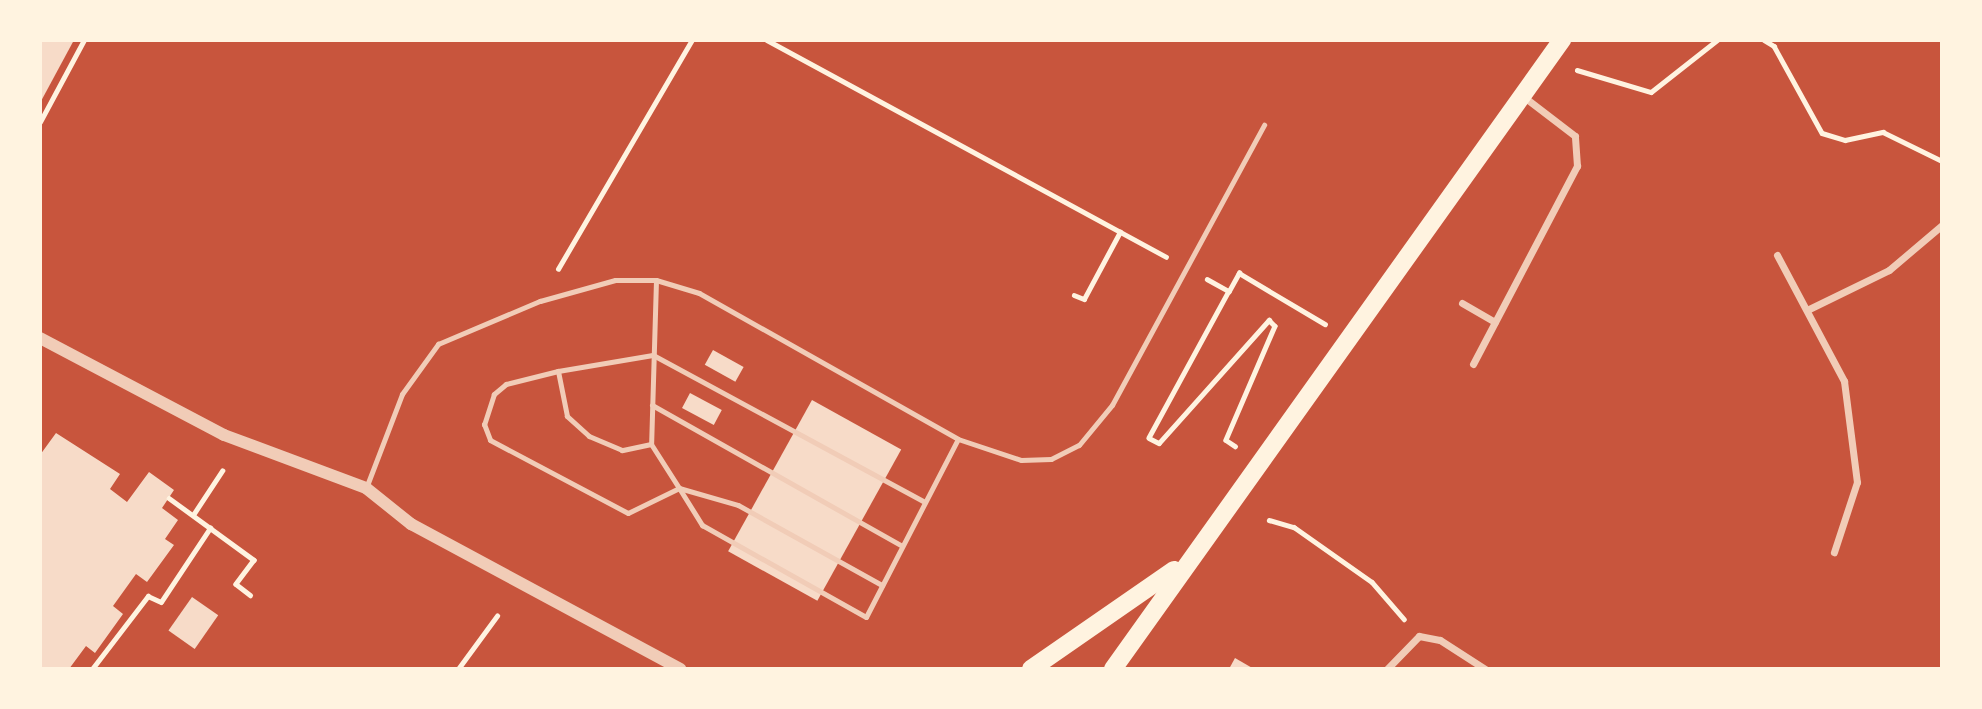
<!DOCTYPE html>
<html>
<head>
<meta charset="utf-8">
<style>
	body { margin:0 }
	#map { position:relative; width:1982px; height:709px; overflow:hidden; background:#c8553d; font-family:"Exo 2",sans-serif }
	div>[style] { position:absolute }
	.building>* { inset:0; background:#f7dbc8; transform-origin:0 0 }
	.path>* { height:4.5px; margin:-2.25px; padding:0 2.25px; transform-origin:2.25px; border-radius:2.25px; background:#fff3e0 }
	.service>* { height:5px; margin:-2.5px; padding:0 2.5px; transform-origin:2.5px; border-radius:2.5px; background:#f1ccb7 }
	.minor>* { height:7px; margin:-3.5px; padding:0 3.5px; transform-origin:3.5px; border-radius:3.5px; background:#f1ccb7 }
	.tertiary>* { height:12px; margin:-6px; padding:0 6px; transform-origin:6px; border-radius:6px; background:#f1ccb7 }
	.primary>* { height:18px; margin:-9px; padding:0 9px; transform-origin:9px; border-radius:9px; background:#fff3e0 }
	span { translate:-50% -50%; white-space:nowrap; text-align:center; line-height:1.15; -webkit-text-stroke:5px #fff3e0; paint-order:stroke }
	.frame { position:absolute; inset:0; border:42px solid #fff3e0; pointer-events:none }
</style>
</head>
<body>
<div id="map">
	<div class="building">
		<i style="clip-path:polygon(40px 40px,74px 40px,40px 103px)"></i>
		<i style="left:713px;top:350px;width:35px;height:17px;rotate:29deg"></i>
		<i style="left:690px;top:393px;width:36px;height:17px;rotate:28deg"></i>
		<i style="left:812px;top:400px;width:102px;height:173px;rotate:29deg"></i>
		<i style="clip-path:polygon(56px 433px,120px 474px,110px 489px,127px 502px,149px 472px,174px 490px,162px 508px,178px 520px,165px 539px,174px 545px,147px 582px,136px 574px,113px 606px,123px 614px,95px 653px,86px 646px,69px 669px,40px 669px,40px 455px)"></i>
		<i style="left:192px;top:597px;width:32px;height:41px;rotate:35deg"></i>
		<i style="clip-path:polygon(1235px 658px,1254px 669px,1229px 669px)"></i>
	</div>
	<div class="path">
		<i style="left:767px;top:40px;width:454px;rotate:28.5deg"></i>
		<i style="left:1764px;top:40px;width:12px;rotate:31deg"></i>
		<i style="left:1774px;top:46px;width:99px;rotate:61.1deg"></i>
		<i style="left:1822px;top:133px;width:24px;rotate:17deg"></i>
		<i style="left:1845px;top:140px;width:39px;rotate:-12deg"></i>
		<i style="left:1883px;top:132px;width:66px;rotate:26.2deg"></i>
		<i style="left:1577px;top:70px;width:77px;rotate:16.6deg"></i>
		<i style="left:1651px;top:92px;width:84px;rotate:-38.2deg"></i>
		<i style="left:40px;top:122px;width:93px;rotate:-61.8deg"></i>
		<i style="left:558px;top:269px;width:265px;rotate:-59.7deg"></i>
		<i style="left:1207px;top:279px;width:25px;rotate:29deg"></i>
		<i style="left:1229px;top:291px;width:21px;rotate:-61deg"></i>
		<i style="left:1239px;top:273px;width:100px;rotate:30.7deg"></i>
		<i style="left:1229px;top:291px;width:167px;rotate:118.6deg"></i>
		<i style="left:1149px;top:438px;width:11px;rotate:27deg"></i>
		<i style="left:1159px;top:443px;width:165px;rotate:-48.2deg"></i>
		<i style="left:1269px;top:320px;width:8px;rotate:45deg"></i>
		<i style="left:1275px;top:326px;width:124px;rotate:113.3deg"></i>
		<i style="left:1226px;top:440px;width:11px;rotate:34deg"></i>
		<i style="left:1074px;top:295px;width:11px;rotate:22deg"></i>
		<i style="left:1084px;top:299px;width:76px;rotate:-61.8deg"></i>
		<i style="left:169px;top:498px;width:105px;rotate:36.1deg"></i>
		<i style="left:254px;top:560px;width:30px;rotate:127deg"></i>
		<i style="left:236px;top:584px;width:18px;rotate:38deg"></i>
		<i style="left:193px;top:515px;width:53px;rotate:-56.6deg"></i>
		<i style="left:1269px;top:520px;width:26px;rotate:16deg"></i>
		<i style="left:1294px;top:527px;width:95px;rotate:35.2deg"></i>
		<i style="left:1372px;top:582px;width:49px;rotate:49.1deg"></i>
		<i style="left:92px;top:669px;width:92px;rotate:-52.5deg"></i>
		<i style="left:148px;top:596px;width:14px;rotate:25deg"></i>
		<i style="left:161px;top:602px;width:89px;rotate:-56.5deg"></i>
		<i style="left:458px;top:669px;width:66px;rotate:-53.7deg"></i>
	</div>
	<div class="service">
		<i style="left:656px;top:280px;width:164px;rotate:91.7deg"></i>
		<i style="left:651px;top:444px;width:52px;rotate:57.5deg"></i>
		<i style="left:679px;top:488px;width:44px;rotate:58.1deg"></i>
		<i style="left:702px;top:525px;width:188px;rotate:29.3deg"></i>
		<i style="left:866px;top:617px;width:200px;rotate:-62.7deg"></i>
		<i style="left:558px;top:371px;width:54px;rotate:166deg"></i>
		<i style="left:506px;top:384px;width:16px;rotate:140deg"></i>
		<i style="left:494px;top:394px;width:32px;rotate:108deg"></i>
		<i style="left:484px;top:424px;width:17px;rotate:69deg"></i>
		<i style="left:490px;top:440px;width:156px;rotate:27.9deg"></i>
		<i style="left:628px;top:513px;width:57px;rotate:-26.1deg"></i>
		<i style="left:679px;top:488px;width:61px;rotate:16.1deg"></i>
		<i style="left:738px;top:505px;width:165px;rotate:29.1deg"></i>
		<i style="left:652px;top:405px;width:287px;rotate:29.4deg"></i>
		<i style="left:651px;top:444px;width:30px;rotate:168deg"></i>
		<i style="left:622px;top:450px;width:36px;rotate:-157deg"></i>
		<i style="left:589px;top:436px;width:30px;rotate:-138deg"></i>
		<i style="left:567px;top:416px;width:46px;rotate:-101.3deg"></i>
		<i style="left:558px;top:371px;width:96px;rotate:-9.6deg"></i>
		<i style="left:653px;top:355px;width:309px;rotate:28.4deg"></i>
		<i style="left:366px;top:488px;width:101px;rotate:-69deg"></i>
		<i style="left:402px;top:394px;width:62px;rotate:-54.2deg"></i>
		<i style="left:438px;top:344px;width:111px;rotate:-22.9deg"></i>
		<i style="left:540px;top:301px;width:78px;rotate:-15.6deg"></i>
		<i style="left:615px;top:280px;width:41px"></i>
		<i style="left:656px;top:280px;width:45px;rotate:16.8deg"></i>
		<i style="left:699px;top:293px;width:297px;rotate:29.4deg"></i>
		<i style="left:958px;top:439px;width:66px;rotate:18.4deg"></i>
		<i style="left:1021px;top:460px;width:30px;rotate:-2deg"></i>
		<i style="left:1051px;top:459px;width:31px;rotate:-27deg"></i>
		<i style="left:1079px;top:445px;width:52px;rotate:-50.5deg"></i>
		<i style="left:1112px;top:405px;width:319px;rotate:-61.5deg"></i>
	</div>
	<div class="minor">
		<i style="left:1777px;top:255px;width:143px;rotate:62deg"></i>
		<i style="left:1844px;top:381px;width:102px;rotate:82.7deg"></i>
		<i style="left:1857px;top:482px;width:74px;rotate:108.2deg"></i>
		<i style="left:1462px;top:303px;width:38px;rotate:30deg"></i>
		<i style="left:1807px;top:310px;width:91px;rotate:-26deg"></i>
		<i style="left:1889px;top:270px;width:70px;rotate:-40.3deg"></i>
		<i style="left:1473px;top:364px;width:224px;rotate:-62.3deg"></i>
		<i style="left:1577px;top:166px;width:30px;rotate:-94deg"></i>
		<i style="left:1575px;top:136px;width:64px;rotate:-142.6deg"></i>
		<i style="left:1387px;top:669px;width:46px;rotate:-45.9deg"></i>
		<i style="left:1419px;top:636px;width:21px;rotate:11deg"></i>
		<i style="left:1440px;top:640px;width:54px;rotate:32.8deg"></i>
	</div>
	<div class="tertiary">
		<i style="left:40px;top:338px;width:208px;rotate:27.8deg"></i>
		<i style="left:224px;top:435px;width:152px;rotate:20.5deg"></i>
		<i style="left:366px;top:488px;width:58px;rotate:38.7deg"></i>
		<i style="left:411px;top:524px;width:306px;rotate:28.3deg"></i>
	</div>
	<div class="primary">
		<i style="left:1031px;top:669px;width:174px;rotate:-34.7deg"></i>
		<i style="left:1113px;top:669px;width:773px;rotate:-54.48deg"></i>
	</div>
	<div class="frame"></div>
</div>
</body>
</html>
